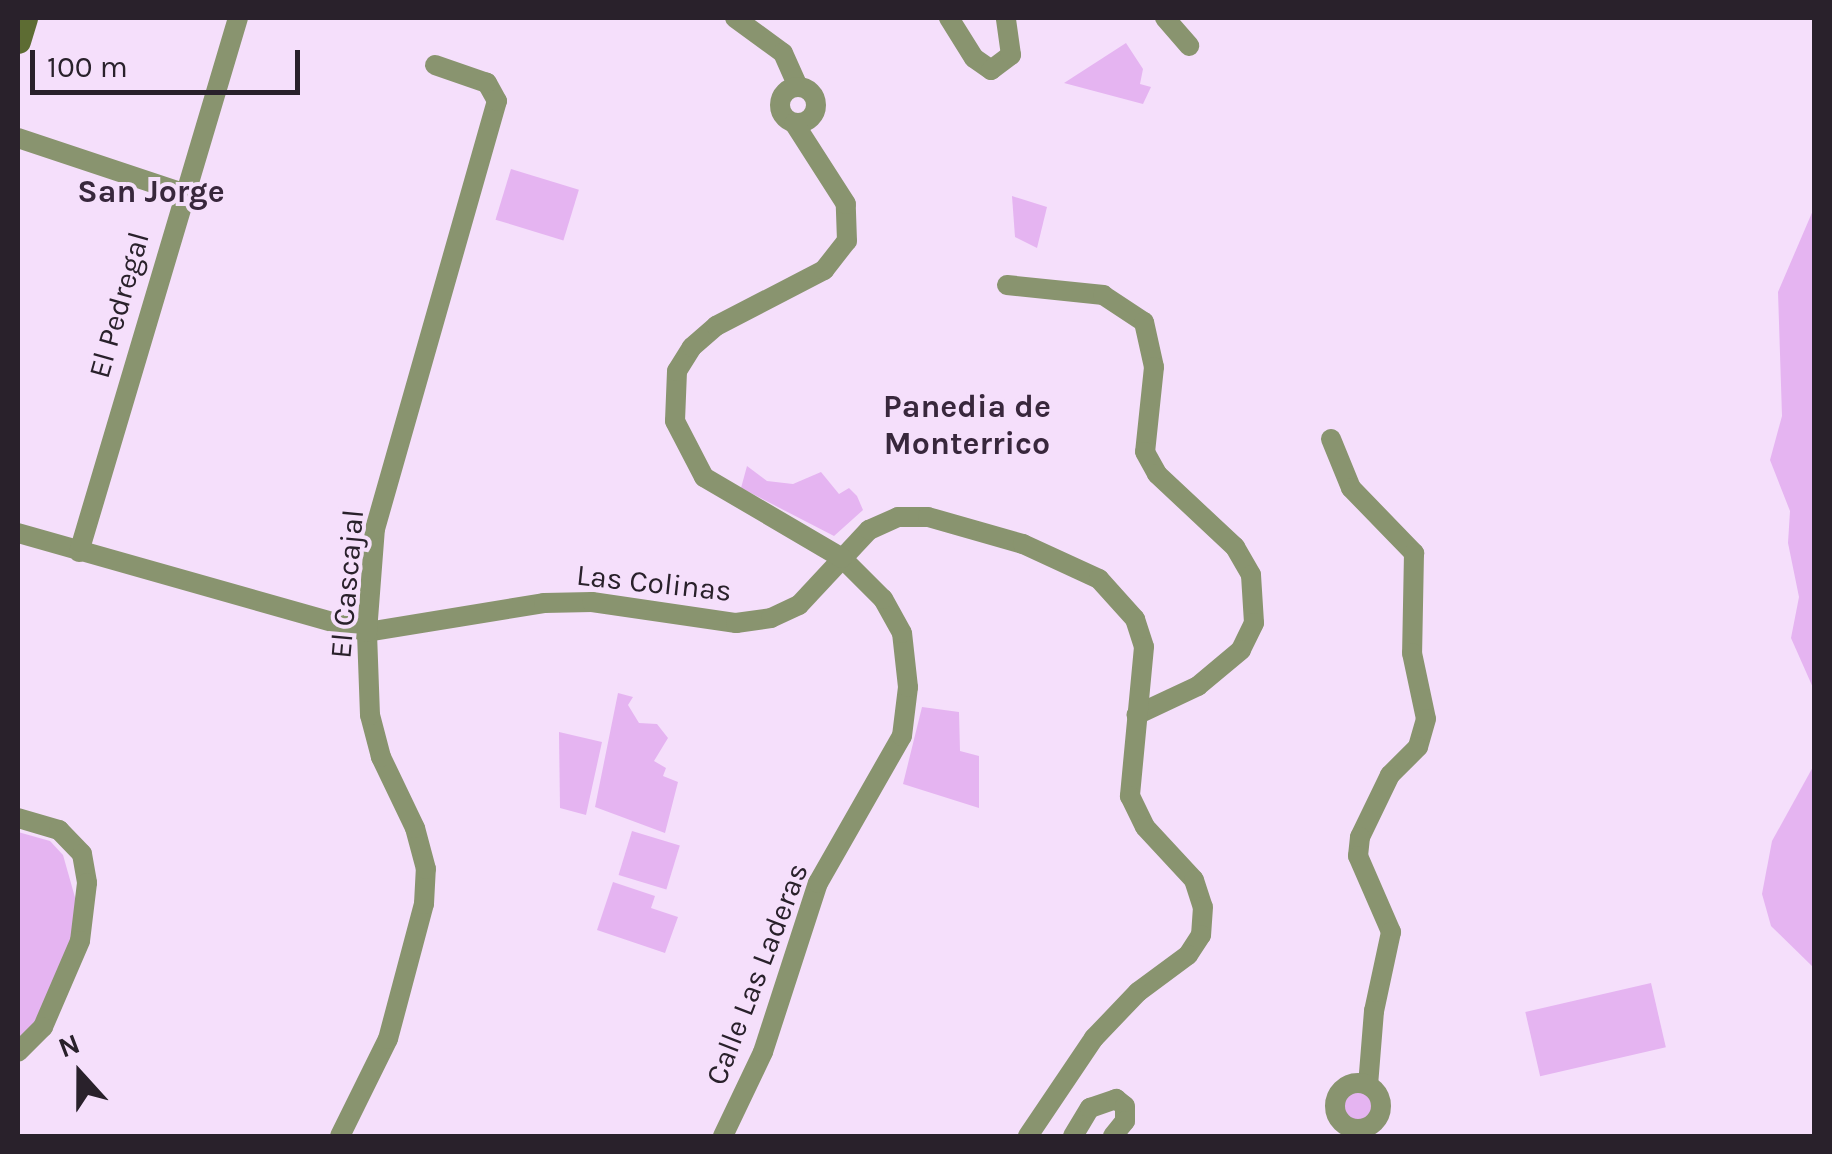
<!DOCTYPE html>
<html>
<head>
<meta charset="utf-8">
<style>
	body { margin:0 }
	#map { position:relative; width:1832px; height:1154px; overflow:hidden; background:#f5dffb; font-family:Karla,sans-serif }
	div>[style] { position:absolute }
	.green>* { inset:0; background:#e5b4f1; transform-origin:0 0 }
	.round { border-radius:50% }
	.street>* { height:20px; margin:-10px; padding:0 10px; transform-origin:10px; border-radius:10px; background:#89946f }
	.street>.ring { margin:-10px; padding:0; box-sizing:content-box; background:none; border:20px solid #89946f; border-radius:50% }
	.secondary>* { height:25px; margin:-12.5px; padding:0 12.5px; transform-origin:12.5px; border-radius:12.5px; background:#5d6c33 }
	span { translate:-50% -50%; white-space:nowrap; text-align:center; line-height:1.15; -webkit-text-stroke:8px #f5dffb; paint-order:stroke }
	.street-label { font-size:30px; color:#29212b }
	.neighbourhood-label { font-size:32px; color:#38273c; font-weight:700 }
	.frame { position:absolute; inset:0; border:20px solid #29212b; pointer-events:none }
	.north { position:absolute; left:30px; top:1024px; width:100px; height:100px; -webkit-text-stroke:8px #f5dffb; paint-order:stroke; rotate:339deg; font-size:28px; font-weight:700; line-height:40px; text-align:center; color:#29212b }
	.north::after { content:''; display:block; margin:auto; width:35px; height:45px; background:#29212b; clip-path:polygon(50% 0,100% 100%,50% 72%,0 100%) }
	.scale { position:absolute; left:30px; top:50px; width:270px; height:45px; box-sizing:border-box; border:5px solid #29212b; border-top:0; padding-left:12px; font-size:30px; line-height:35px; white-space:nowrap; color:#29212b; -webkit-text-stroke:8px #f5dffb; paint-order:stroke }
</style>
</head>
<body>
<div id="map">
	<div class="green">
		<i style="clip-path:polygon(1126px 43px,1143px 69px,1140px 84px,1151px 87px,1143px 104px,1064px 83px)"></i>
		<i style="left:511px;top:169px;width:71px;height:53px;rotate:17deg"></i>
		<i style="clip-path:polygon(1012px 196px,1047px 207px,1037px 248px,1015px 237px)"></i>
		<i style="clip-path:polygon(1814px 208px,1814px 690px,1791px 638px,1799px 597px,1788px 543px,1790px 511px,1770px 460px,1782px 416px,1778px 292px)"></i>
		<i style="clip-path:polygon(747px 466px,767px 481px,793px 484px,821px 472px,839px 494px,849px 488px,857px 496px,863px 510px,834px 536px,741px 488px)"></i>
		<i style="clip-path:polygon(618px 693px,633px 697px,628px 705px,639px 723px,657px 724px,668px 738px,654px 761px,666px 768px,663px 776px,678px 782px,665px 833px,595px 807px)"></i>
		<i style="clip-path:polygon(922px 707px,959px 712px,960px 751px,979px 756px,979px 808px,903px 784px)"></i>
		<i style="clip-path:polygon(559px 732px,602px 742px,586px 815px,560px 808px)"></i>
		<i style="clip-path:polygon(1814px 765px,1814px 968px,1771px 926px,1762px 894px,1772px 841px)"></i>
		<i style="left:632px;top:831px;width:50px;height:46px;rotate:17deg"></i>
		<i style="clip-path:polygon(18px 832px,50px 841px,63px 855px,78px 908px,71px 948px,30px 1031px,18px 1042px)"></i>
		<i style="clip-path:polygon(613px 882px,655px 896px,651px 908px,678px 917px,665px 953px,597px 930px)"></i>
		<i style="left:1651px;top:983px;width:66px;height:129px;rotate:77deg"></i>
		<i class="round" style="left:1335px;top:1083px;width:46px;height:46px"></i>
	</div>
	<div class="street">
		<i style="left:735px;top:18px;width:59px;rotate:36.1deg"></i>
		<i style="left:783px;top:53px;width:36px;rotate:66deg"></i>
		<i style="left:949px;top:18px;width:47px;rotate:58deg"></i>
		<i style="left:974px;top:58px;width:21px;rotate:35deg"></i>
		<i style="left:991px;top:70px;width:25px;rotate:-37deg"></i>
		<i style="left:1011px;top:55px;width:37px;rotate:-98deg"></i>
		<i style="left:1165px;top:18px;width:37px;rotate:49deg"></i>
		<i class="ring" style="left:780px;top:87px;width:16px;height:16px"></i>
		<i style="left:18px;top:138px;width:174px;rotate:18.4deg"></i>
		<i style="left:1007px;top:285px;width:97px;rotate:5.9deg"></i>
		<i style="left:1103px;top:295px;width:49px;rotate:33.4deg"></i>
		<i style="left:1144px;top:322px;width:46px;rotate:77.5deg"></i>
		<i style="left:1154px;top:367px;width:85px;rotate:96deg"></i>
		<i style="left:1145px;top:452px;width:25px;rotate:61deg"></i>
		<i style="left:1157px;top:474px;width:107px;rotate:43.1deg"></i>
		<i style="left:1235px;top:547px;width:32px;rotate:60deg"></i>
		<i style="left:1251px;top:575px;width:48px;rotate:86.4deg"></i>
		<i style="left:1254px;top:623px;width:30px;rotate:116deg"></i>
		<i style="left:1241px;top:650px;width:56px;rotate:140.1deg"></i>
		<i style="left:1198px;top:686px;width:68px;rotate:154.9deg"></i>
		<i style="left:1331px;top:439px;width:53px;rotate:67.8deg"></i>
		<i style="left:1351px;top:488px;width:91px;rotate:45.9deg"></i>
		<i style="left:1414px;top:553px;width:100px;rotate:91.1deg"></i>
		<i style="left:1412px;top:653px;width:67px;rotate:78deg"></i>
		<i style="left:1426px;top:719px;width:29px;rotate:106deg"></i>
		<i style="left:1418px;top:747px;width:40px;rotate:135deg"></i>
		<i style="left:1390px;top:775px;width:69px;rotate:115.8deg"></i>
		<i style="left:1360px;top:837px;width:19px;rotate:96deg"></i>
		<i style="left:1358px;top:856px;width:83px;rotate:66.5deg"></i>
		<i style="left:1391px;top:932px;width:81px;rotate:102.1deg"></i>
		<i style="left:1374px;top:1011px;width:74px;rotate:94.6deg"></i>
		<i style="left:18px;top:533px;width:363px;rotate:15.8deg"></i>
		<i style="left:367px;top:632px;width:179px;rotate:-9.3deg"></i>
		<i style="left:544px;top:603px;width:48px;rotate:-1.2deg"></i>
		<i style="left:592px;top:602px;width:146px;rotate:8.3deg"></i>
		<i style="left:736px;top:623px;width:35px;rotate:-8deg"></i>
		<i style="left:771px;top:618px;width:31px;rotate:-25deg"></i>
		<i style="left:799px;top:605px;width:103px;rotate:-47deg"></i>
		<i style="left:869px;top:530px;width:32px;rotate:-24deg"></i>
		<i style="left:898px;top:517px;width:30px"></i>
		<i style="left:928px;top:517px;width:99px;rotate:15.9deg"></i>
		<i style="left:1023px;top:544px;width:84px;rotate:24.7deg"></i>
		<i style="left:1099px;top:579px;width:54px;rotate:48deg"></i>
		<i style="left:1135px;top:619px;width:29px;rotate:72deg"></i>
		<i style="left:1144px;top:647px;width:150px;rotate:95.4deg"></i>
		<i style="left:1130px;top:796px;width:34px;rotate:64deg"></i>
		<i style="left:1145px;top:827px;width:72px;rotate:47.2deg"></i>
		<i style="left:1194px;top:880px;width:28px;rotate:72deg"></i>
		<i style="left:1203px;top:907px;width:28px;rotate:94deg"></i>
		<i style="left:1201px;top:935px;width:24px;rotate:123deg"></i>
		<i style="left:1188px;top:955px;width:62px;rotate:143.5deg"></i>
		<i style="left:1138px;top:992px;width:64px;rotate:133.7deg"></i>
		<i style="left:1094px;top:1038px;width:118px;rotate:124deg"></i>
		<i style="left:79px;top:552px;width:557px;rotate:-73.42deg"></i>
		<i style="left:18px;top:818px;width:43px;rotate:16.3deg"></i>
		<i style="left:59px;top:830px;width:33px;rotate:46deg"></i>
		<i style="left:82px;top:854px;width:29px;rotate:80deg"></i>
		<i style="left:87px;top:883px;width:58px;rotate:96.9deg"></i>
		<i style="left:80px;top:941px;width:94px;rotate:113.3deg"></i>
		<i style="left:43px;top:1027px;width:35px;rotate:135deg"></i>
		<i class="ring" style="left:1335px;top:1083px;width:26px;height:26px"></i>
		<i style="left:340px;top:1136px;width:108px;rotate:-63.7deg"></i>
		<i style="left:388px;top:1039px;width:140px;rotate:-75.1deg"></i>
		<i style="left:424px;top:904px;width:35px;rotate:-87deg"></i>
		<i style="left:426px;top:869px;width:42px;rotate:-105deg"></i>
		<i style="left:415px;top:828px;width:79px;rotate:-115.6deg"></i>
		<i style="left:381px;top:757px;width:43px;rotate:-104.7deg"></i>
		<i style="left:370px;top:715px;width:83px;rotate:-92.1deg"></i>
		<i style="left:367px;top:632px;width:103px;rotate:-85.6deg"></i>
		<i style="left:375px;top:529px;width:445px;rotate:-74.1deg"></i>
		<i style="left:497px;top:101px;width:21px;rotate:-119deg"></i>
		<i style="left:487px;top:83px;width:55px;rotate:-160.9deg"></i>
		<i style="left:723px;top:1136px;width:93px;rotate:-64.5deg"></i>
		<i style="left:763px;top:1052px;width:178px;rotate:-72deg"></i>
		<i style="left:818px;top:883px;width:169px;rotate:-60.3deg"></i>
		<i style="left:902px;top:736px;width:49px;rotate:-83deg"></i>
		<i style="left:908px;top:687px;width:54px;rotate:-96.3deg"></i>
		<i style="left:902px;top:633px;width:39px;rotate:-119deg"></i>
		<i style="left:883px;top:599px;width:58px;rotate:-135deg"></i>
		<i style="left:842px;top:558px;width:160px;rotate:-149.6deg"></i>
		<i style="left:704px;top:477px;width:63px;rotate:-117.4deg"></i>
		<i style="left:675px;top:421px;width:50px;rotate:-87.7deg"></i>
		<i style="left:677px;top:371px;width:28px;rotate:-58deg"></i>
		<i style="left:692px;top:347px;width:32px;rotate:-41deg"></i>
		<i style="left:716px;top:326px;width:122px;rotate:-27.4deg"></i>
		<i style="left:824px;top:270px;width:37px;rotate:-52deg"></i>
		<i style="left:847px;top:241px;width:37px;rotate:-92deg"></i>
		<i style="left:846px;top:204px;width:96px;rotate:-122.7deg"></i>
		<i style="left:1073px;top:1136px;width:33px;rotate:-59deg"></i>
		<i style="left:1090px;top:1108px;width:28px;rotate:-19deg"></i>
		<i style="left:1116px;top:1099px;width:11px;rotate:38deg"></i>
		<i style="left:1125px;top:1106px;width:15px;rotate:90deg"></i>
		<i style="left:1125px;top:1121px;width:19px;rotate:129deg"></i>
	</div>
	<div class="secondary">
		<i style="left:18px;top:41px;width:24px;rotate:-73deg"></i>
	</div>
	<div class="street-label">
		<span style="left:119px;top:305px;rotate:-74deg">El Pedregal</span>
		<span style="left:654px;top:583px;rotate:6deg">Las Colinas</span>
		<span style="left:347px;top:584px;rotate:-85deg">El Cascajal</span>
		<span style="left:757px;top:974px;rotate:-69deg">Calle Las Laderas</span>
	</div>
	<div class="neighbourhood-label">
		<span style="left:151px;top:192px">San Jorge</span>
		<span style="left:967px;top:426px">Panedia de<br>Monterrico</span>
	</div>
	<div class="frame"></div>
	<div class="north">N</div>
	<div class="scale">100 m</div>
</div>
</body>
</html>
